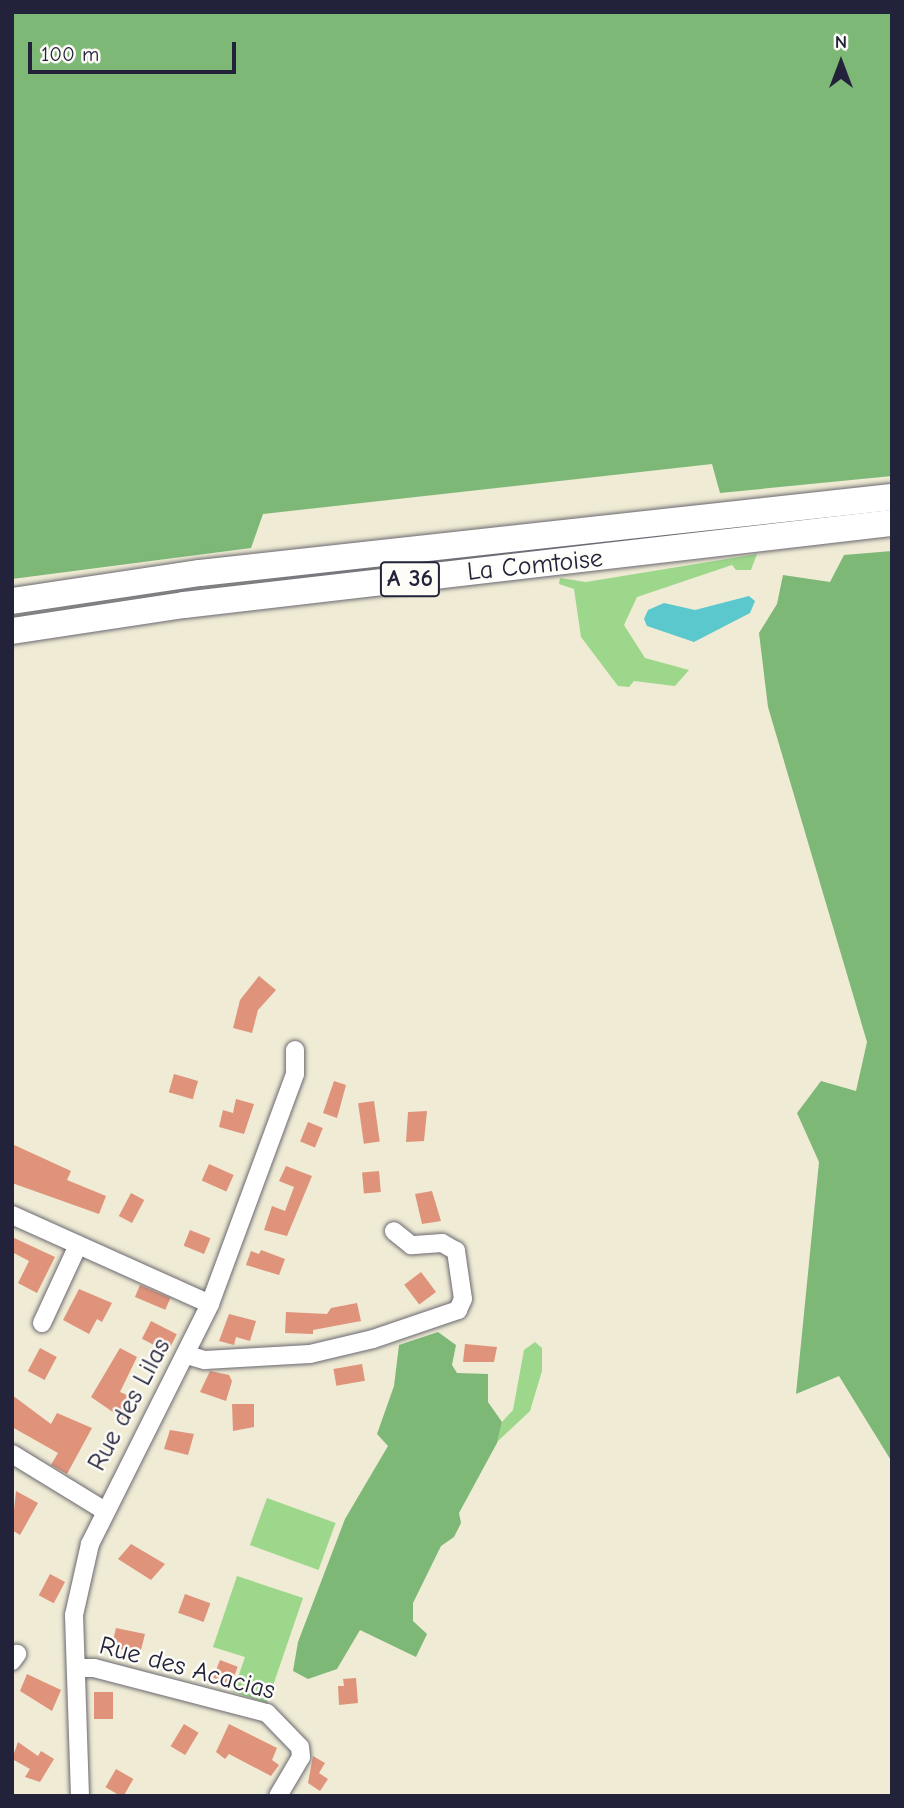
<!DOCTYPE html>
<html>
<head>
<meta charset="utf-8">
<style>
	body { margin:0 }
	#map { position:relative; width:904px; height:1808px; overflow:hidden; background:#efebd4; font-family:"Comic Neue",sans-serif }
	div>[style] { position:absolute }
	.green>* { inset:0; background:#9cd78b; transform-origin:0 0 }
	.forest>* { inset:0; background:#7db877 }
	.water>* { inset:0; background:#5ac8cd }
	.building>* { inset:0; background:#df937b; transform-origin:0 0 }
	.roads { filter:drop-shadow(0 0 2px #6a6871) drop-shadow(0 0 2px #6a6871) }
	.minor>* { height:18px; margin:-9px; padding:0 9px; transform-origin:9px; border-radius:9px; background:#fff }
	.highway>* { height:26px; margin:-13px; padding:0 13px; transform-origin:13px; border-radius:13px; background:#fff }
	span { translate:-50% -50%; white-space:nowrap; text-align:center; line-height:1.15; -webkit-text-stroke:5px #fdfcf7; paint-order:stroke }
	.shield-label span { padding:2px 5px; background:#fdfcf7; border:2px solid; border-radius:5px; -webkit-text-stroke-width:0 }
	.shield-label { font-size:24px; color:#22223b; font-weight:700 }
	.street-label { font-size:26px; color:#22223b }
	.frame { position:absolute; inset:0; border:14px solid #22223b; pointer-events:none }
	.north { position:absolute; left:806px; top:28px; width:70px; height:70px; -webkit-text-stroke:5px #fdfcf7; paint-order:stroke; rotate:0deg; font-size:19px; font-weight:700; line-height:28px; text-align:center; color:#22223b }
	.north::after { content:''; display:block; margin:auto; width:24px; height:32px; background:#22223b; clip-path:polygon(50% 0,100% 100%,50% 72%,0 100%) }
	.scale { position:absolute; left:28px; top:42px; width:208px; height:32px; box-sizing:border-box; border:4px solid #22223b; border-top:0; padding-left:9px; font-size:21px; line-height:24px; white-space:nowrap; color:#22223b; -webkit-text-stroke:5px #fdfcf7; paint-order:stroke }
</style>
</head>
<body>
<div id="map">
	<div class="green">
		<i style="clip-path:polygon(757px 554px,751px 570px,736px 570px,732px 565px,637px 597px,624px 625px,645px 658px,689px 670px,675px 686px,634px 681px,629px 687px,618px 686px,581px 637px,574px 589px,559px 584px,560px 578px,586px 582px)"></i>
		<i style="clip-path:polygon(535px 1342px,542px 1348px,542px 1371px,530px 1411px,497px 1442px,502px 1422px,513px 1410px,524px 1350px)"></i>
		<i style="left:267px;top:1498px;width:73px;height:50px;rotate:20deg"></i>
		<i style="clip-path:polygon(237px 1576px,303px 1598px,267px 1703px,233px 1692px,245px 1657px,213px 1647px)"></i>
	</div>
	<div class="forest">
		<i style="clip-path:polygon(12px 12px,892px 12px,892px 476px,720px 493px,712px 464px,263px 514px,251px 548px,12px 579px)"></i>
		<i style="clip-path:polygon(892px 551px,892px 1462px,839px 1376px,796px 1394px,819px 1162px,797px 1113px,821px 1081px,856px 1091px,867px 1042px,768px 707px,759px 633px,777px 604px,783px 575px,830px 582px,844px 555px)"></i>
		<i style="clip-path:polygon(438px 1332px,456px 1345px,452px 1365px,457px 1373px,488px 1374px,488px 1402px,502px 1422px,497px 1443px,459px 1513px,461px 1523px,454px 1537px,441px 1546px,413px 1603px,413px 1621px,427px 1634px,416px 1657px,360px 1630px,337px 1669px,308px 1679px,293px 1671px,298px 1642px,345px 1519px,388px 1446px,377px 1434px,394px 1386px,399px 1345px)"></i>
	</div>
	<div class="water">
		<i style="clip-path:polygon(749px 596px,755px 601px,750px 613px,694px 642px,647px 626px,644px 619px,648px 610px,664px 603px,695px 610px)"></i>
	</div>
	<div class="building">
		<i style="clip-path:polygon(259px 976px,276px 990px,258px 1010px,252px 1033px,233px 1028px,240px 1000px)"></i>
		<i style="left:174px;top:1074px;width:25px;height:19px;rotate:16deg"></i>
		<i style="clip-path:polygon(334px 1081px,346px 1085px,337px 1118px,323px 1113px)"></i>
		<i style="clip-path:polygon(236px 1099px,254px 1104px,244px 1134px,219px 1127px,223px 1110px,233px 1113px)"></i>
		<i style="left:374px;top:1101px;width:41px;height:16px;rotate:82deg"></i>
		<i style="clip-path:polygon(427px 1111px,424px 1141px,406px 1142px,408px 1112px)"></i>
		<i style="left:308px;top:1122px;width:16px;height:21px;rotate:22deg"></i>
		<i style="clip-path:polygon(12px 1144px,71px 1171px,67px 1180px,106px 1196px,99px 1214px,12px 1183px)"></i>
		<i style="left:209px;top:1164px;width:27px;height:18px;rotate:24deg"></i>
		<i style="clip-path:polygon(286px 1166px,312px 1176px,287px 1236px,264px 1230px,272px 1206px,285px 1211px,294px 1187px,279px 1181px)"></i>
		<i style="left:379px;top:1171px;width:21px;height:17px;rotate:85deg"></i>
		<i style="clip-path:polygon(432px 1191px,441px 1221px,422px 1224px,415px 1194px)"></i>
		<i style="left:131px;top:1193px;width:15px;height:26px;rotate:28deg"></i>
		<i style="left:190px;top:1230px;width:22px;height:17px;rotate:22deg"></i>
		<i style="clip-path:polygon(12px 1237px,55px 1257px,37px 1293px,18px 1283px,29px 1261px,12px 1252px)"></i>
		<i style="clip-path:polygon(261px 1250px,285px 1259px,279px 1275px,246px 1265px,251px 1251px,259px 1254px)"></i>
		<i style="left:421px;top:1272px;width:25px;height:21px;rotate:53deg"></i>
		<i style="left:140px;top:1285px;width:33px;height:13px;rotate:23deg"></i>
		<i style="clip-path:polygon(79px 1289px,112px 1303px,102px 1322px,97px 1319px,89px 1334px,63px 1320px)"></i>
		<i style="clip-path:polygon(357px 1303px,361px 1321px,313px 1330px,313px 1334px,285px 1333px,286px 1312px,327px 1314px,331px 1308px)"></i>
		<i style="clip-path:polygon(229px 1314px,256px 1321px,250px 1341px,236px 1337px,234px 1345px,219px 1341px)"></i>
		<i style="left:151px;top:1321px;width:29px;height:20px;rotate:27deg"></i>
		<i style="clip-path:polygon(465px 1344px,497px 1347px,494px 1362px,463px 1362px)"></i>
		<i style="left:40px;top:1348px;width:19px;height:26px;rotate:28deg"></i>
		<i style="clip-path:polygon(120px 1348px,137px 1357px,120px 1392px,132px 1397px,123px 1419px,91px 1397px)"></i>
		<i style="left:362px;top:1364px;width:17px;height:29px;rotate:80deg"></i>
		<i style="clip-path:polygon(210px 1371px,229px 1375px,232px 1381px,226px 1401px,200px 1392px)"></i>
		<i style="clip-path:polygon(12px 1395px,51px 1424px,57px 1413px,92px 1428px,67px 1474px,51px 1465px,58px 1453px,12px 1427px)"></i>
		<i style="clip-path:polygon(232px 1404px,254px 1404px,254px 1427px,233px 1431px)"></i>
		<i style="clip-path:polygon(170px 1430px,194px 1434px,188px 1455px,164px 1449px)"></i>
		<i style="clip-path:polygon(16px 1491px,38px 1503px,20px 1535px,12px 1530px)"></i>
		<i style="clip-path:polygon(131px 1544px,165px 1564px,151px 1580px,118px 1559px)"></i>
		<i style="left:50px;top:1574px;width:17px;height:24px;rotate:28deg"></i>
		<i style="left:185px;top:1594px;width:27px;height:20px;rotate:20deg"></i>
		<i style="clip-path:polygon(116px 1628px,145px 1634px,141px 1650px,111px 1649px)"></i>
		<i style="left:220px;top:1660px;width:19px;height:19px;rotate:21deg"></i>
		<i style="clip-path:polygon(27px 1674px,61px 1690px,52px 1711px,20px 1691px)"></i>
		<i style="clip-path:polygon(356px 1678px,358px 1703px,339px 1705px,338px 1686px,344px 1686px,343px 1679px)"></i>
		<i style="left:94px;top:1692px;width:19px;height:27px"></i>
		<i style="left:184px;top:1724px;width:17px;height:26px;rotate:31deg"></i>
		<i style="clip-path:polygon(229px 1724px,277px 1748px,272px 1760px,279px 1765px,271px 1776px,229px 1754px,225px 1759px,216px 1752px)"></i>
		<i style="clip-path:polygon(18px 1742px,38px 1756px,41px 1751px,54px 1759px,40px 1782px,25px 1777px,30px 1769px,12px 1759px)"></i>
		<i style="clip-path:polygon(313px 1756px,325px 1763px,319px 1773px,328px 1779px,320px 1791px,308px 1783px)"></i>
		<i style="left:116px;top:1769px;width:20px;height:21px;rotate:30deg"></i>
	</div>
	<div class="roads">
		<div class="minor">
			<i style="left:12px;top:1215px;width:217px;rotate:24.2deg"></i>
			<i style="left:42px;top:1323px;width:86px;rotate:-65.2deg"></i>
			<i style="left:187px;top:1355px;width:19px;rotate:16deg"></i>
			<i style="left:205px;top:1360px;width:105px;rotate:-3.3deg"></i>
			<i style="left:310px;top:1354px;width:65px;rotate:-13.4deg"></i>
			<i style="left:373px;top:1339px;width:90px;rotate:-18.8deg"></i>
			<i style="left:458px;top:1310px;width:12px;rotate:-66deg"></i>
			<i style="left:463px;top:1299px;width:49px;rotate:-98.3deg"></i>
			<i style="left:456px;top:1251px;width:16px;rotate:-150deg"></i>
			<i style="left:442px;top:1243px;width:31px;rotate:176deg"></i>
			<i style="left:411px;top:1245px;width:22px;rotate:-141deg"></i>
			<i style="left:12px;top:1454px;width:109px;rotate:31.5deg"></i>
			<i style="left:12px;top:1661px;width:9px;rotate:-54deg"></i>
			<i style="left:76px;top:1668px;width:18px"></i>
			<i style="left:94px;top:1668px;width:179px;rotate:14.6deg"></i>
			<i style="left:267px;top:1713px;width:47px;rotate:45.9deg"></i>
			<i style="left:300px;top:1747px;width:10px;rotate:84deg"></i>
			<i style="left:301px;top:1757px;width:45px;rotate:120.5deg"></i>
			<i style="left:80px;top:1796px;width:181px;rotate:-91.9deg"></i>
			<i style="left:74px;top:1615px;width:73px;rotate:-77.3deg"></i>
			<i style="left:90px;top:1544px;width:268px;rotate:-63.4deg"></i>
			<i style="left:210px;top:1304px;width:245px;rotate:-69.7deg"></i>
			<i style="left:295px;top:1074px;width:24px;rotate:-90deg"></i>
		</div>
		<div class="highway">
			<i style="left:12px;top:601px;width:190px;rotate:-8.5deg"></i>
			<i style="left:200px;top:573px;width:696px;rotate:-6.27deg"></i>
			<i style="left:12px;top:631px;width:174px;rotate:-8.6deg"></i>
			<i style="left:184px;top:605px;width:713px;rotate:-6.61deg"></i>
		</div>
	</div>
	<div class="shield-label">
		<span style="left:410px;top:579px">A 36</span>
	</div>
	<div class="street-label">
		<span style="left:535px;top:566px;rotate:-6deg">La Comtoise</span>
		<span style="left:130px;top:1405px;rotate:-62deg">Rue des Lilas</span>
		<span style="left:187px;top:1669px;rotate:15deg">Rue des Acacias</span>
	</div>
	<div class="frame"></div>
	<div class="north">N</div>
	<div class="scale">100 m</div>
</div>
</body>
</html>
